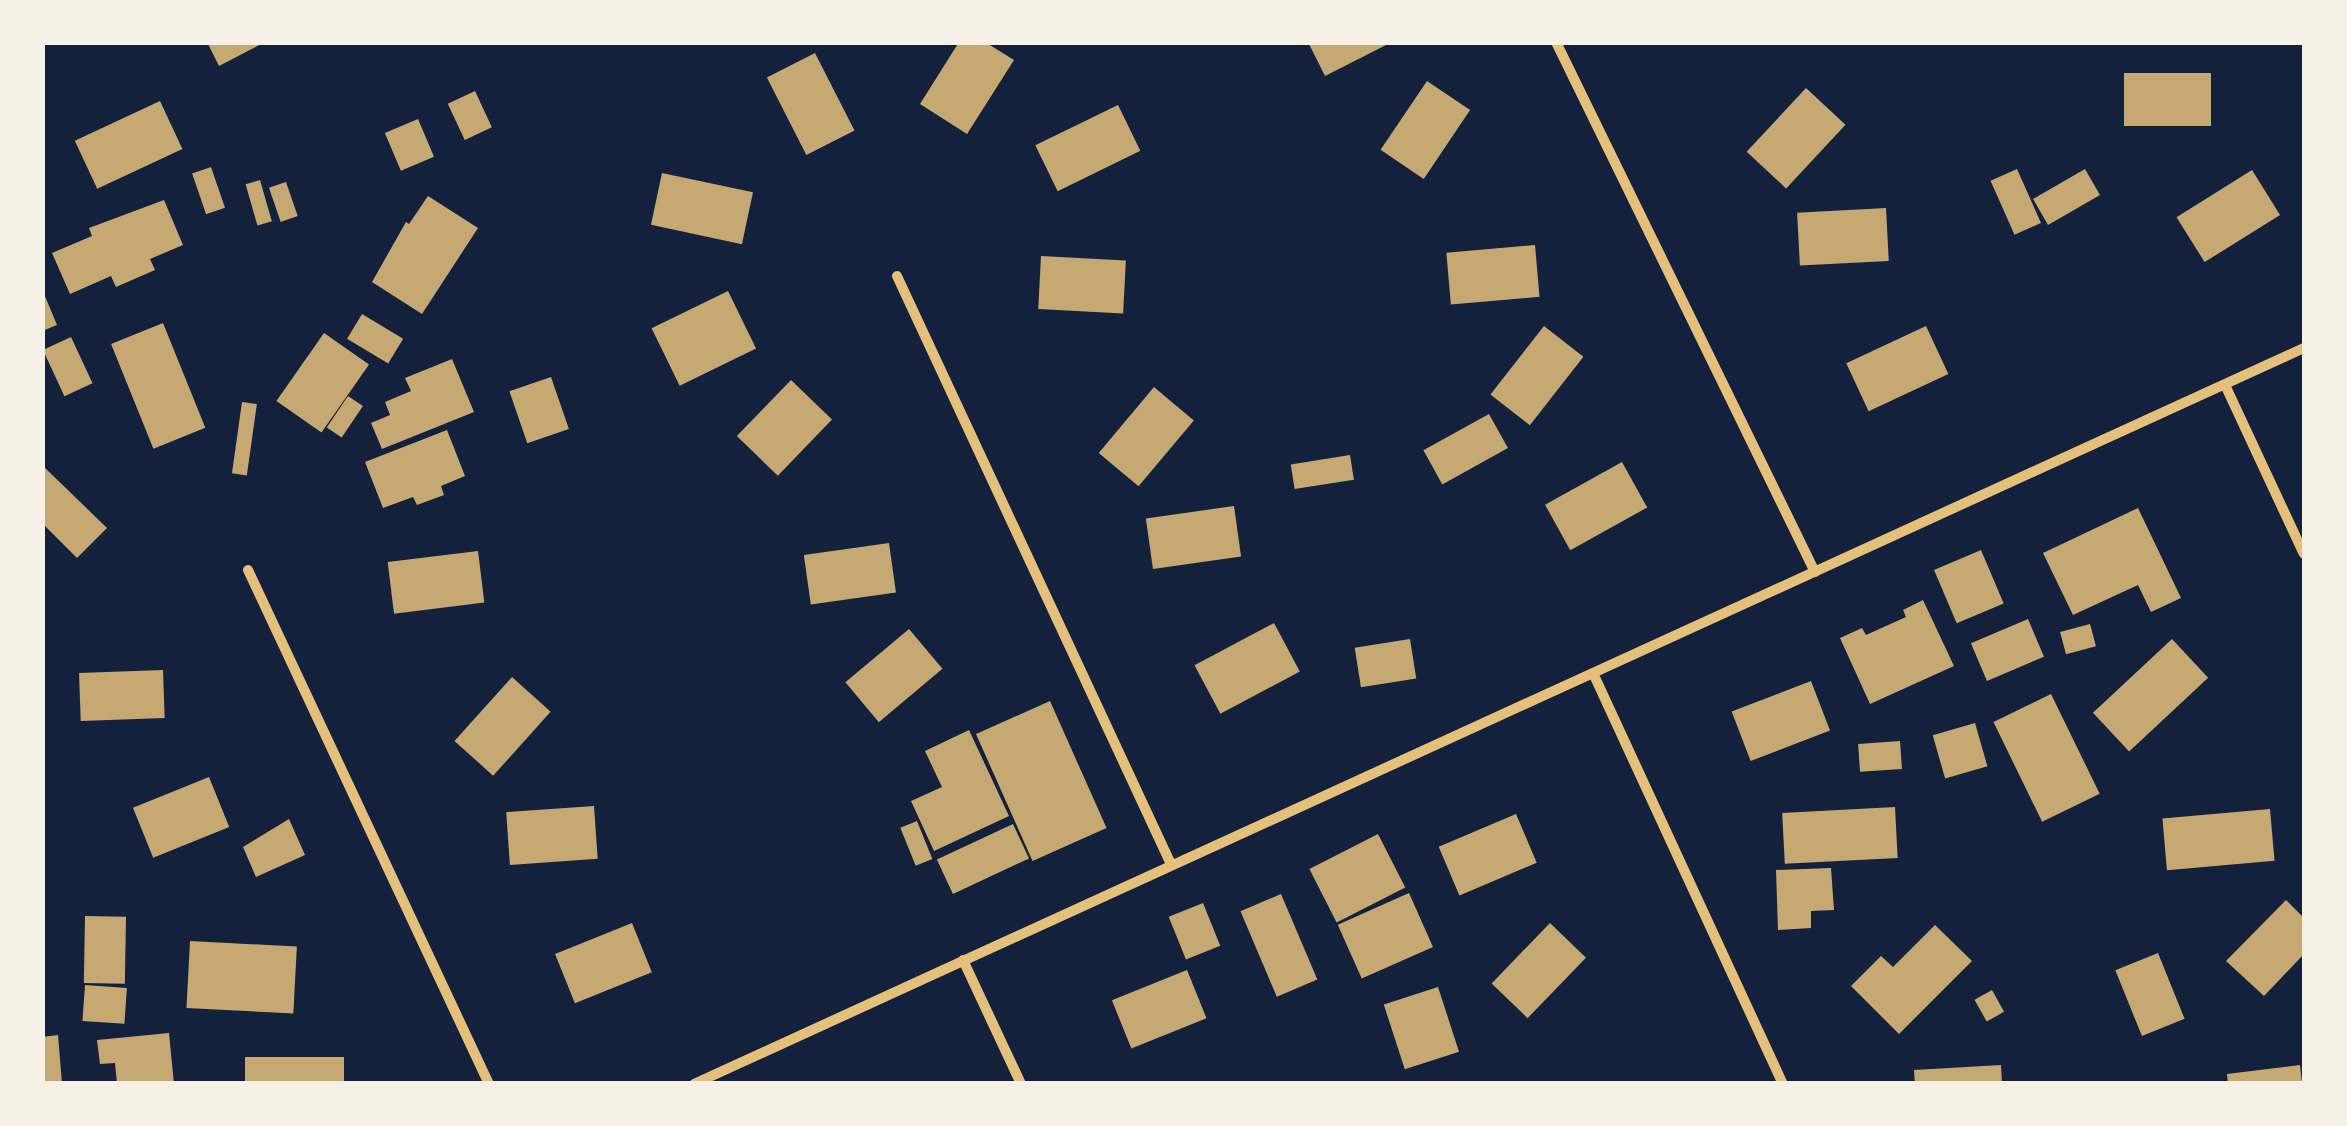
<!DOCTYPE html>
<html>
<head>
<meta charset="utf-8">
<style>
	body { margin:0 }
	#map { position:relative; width:2347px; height:1126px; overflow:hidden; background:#14213d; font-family:Mulish,sans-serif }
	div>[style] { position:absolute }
	.building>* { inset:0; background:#c6a872; transform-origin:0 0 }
	.minor>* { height:10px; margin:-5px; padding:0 5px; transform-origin:5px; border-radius:5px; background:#e5c07b }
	span { translate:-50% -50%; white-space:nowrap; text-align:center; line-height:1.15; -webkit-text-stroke:8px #f6f1e7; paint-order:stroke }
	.frame { position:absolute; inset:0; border:45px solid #f6f1e7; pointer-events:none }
</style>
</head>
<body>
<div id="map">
	<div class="building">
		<i style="clip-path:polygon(207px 42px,265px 42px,219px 66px)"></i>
		<i style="clip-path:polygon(959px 42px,985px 42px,1014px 60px,967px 134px,920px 104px)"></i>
		<i style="clip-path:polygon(1308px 42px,1392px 42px,1325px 76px)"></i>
		<i style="left:815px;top:53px;width:87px;height:54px;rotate:63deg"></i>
		<i style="left:2124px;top:73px;width:87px;height:53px"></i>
		<i style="left:1427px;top:81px;width:52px;height:83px;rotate:34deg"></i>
		<i style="left:1806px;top:88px;width:54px;height:87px;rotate:43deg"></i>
		<i style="left:475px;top:91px;width:40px;height:30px;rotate:65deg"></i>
		<i style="left:160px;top:101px;width:53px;height:94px;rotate:65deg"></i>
		<i style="left:1118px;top:105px;width:51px;height:92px;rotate:64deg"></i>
		<i style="left:418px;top:119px;width:41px;height:36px;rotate:67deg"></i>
		<i style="left:211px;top:167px;width:43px;height:20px;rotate:71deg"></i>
		<i style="left:2017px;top:169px;width:59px;height:29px;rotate:66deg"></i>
		<i style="left:2085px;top:169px;width:30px;height:60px;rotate:60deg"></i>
		<i style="left:2252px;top:170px;width:53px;height:89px;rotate:58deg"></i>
		<i style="left:662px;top:173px;width:93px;height:53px;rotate:12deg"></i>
		<i style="left:260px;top:180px;width:43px;height:15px;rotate:74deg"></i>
		<i style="left:286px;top:182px;width:36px;height:18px;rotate:71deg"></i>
		<i style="clip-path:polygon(428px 196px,478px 228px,422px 314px,372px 282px,406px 222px,409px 224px)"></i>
		<i style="clip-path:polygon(164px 200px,183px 245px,150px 259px,155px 270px,116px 287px,111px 276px,70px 294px,52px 253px,92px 236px,89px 228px)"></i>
		<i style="left:1886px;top:208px;width:53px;height:89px;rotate:87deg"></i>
		<i style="left:1535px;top:245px;width:52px;height:89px;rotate:85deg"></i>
		<i style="left:1041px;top:256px;width:85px;height:53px;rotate:3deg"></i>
		<i style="clip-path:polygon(42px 289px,57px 325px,42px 331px)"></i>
		<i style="left:728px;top:291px;width:64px;height:85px;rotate:64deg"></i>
		<i style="left:362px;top:314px;width:48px;height:29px;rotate:31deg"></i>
		<i style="left:163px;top:323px;width:113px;height:56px;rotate:68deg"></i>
		<i style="left:1544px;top:326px;width:50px;height:87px;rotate:38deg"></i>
		<i style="left:1926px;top:326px;width:53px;height:88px;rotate:65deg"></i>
		<i style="left:324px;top:333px;width:55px;height:83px;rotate:35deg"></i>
		<i style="left:71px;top:337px;width:51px;height:31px;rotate:65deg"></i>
		<i style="clip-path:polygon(452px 359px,474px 412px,382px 449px,371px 423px,390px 415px,385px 402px,411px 391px,405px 378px)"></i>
		<i style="left:551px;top:377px;width:55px;height:44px;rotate:71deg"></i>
		<i style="left:791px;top:380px;width:57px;height:78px;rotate:44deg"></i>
		<i style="left:1154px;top:387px;width:52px;height:86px;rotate:40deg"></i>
		<i style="left:348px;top:396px;width:18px;height:38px;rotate:34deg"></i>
		<i style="left:242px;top:402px;width:15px;height:72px;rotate:8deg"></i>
		<i style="left:1489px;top:414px;width:39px;height:75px;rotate:61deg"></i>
		<i style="clip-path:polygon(447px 430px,465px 476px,441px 486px,444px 495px,417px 505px,413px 497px,383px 508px,365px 462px)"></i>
		<i style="left:1350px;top:455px;width:25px;height:60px;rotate:81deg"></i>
		<i style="left:1622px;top:462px;width:52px;height:88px;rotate:61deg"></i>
		<i style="clip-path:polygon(42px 465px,107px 528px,77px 558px,42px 523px)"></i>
		<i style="left:1234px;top:506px;width:51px;height:89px;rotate:82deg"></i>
		<i style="clip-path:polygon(2138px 508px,2181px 598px,2151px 612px,2138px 585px,2073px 615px,2043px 553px)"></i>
		<i style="left:889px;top:543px;width:50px;height:86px;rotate:82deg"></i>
		<i style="left:1981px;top:550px;width:58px;height:51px;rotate:67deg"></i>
		<i style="left:478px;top:551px;width:52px;height:91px;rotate:83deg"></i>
		<i style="clip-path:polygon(1923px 600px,1954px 666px,1870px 704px,1840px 638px,1862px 628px,1866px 635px,1906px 617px,1903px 610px)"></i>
		<i style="left:2028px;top:619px;width:41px;height:62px;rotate:67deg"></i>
		<i style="left:1274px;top:623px;width:55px;height:90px;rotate:62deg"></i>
		<i style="left:2090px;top:624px;width:23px;height:31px;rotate:75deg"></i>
		<i style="left:909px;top:629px;width:52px;height:83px;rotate:50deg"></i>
		<i style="left:1410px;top:639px;width:40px;height:56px;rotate:81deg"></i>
		<i style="left:2172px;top:639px;width:53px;height:108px;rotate:47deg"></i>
		<i style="left:163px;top:670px;width:48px;height:84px;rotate:88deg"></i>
		<i style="left:512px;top:677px;width:52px;height:86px;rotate:42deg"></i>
		<i style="left:1811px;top:681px;width:53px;height:85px;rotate:69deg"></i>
		<i style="left:2051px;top:694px;width:111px;height:64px;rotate:64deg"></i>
		<i style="left:1050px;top:701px;width:139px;height:81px;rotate:66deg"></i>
		<i style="left:1975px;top:723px;width:45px;height:44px;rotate:74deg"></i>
		<i style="clip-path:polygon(969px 730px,1009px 816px,934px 851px,911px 801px,942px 787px,925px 751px)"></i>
		<i style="left:1900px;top:741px;width:28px;height:42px;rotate:86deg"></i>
		<i style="left:209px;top:777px;width:54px;height:82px;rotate:68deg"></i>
		<i style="left:594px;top:806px;width:53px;height:88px;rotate:86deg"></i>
		<i style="left:1895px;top:807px;width:51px;height:113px;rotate:87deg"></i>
		<i style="left:2270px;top:809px;width:52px;height:108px;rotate:85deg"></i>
		<i style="left:1516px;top:814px;width:53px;height:84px;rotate:67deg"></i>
		<i style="clip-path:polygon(289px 819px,305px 855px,256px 877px,243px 847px)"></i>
		<i style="left:917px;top:821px;width:41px;height:18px;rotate:68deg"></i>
		<i style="left:1013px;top:824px;width:38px;height:84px;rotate:65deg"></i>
		<i style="left:1378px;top:834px;width:60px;height:77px;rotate:63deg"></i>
		<i style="clip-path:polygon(1831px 868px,1834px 910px,1811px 911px,1811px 928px,1778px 930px,1776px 870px)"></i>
		<i style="left:1409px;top:893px;width:59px;height:78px;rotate:66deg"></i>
		<i style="left:1281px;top:894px;width:93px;height:44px;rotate:67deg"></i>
		<i style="clip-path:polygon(2286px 900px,2304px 918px,2304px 954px,2264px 996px,2226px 961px)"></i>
		<i style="left:1203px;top:903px;width:46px;height:37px;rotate:68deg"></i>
		<i style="left:85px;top:916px;width:41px;height:67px;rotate:1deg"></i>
		<i style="left:632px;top:923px;width:53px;height:83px;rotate:68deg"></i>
		<i style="left:1550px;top:923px;width:50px;height:84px;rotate:44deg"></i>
		<i style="clip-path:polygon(1935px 925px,1972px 961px,1899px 1034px,1851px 986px,1881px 956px,1893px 967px)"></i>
		<i style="left:190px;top:941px;width:107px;height:67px;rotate:3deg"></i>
		<i style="left:2158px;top:953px;width:71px;height:46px;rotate:68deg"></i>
		<i style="left:1187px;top:970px;width:52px;height:81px;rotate:68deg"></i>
		<i style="left:85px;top:985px;width:42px;height:36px;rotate:4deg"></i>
		<i style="left:1438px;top:987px;width:68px;height:57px;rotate:72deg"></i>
		<i style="left:1992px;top:990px;width:25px;height:20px;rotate:61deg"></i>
		<i style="clip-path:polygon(169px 1033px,174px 1084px,117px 1084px,115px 1063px,100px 1064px,97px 1040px)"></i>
		<i style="clip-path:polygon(58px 1035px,62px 1084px,42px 1084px,42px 1037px)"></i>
		<i style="left:245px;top:1057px;width:99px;height:27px"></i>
		<i style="clip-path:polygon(2001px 1065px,2002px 1084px,1915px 1084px,1914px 1070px)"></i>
		<i style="clip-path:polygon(2300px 1065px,2302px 1084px,2228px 1084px,2227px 1074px)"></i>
	</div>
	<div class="minor">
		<i style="left:1556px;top:42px;width:590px;rotate:63.96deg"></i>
		<i style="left:897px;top:276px;width:649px;rotate:65.02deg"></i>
		<i style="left:2226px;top:387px;width:184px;rotate:65deg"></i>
		<i style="left:248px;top:570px;width:568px;rotate:64.88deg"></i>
		<i style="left:1593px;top:673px;width:453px;rotate:65.2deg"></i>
		<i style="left:963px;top:960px;width:137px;rotate:64.9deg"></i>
		<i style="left:694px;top:1084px;width:1770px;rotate:-24.57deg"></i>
	</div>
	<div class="frame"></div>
</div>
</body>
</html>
